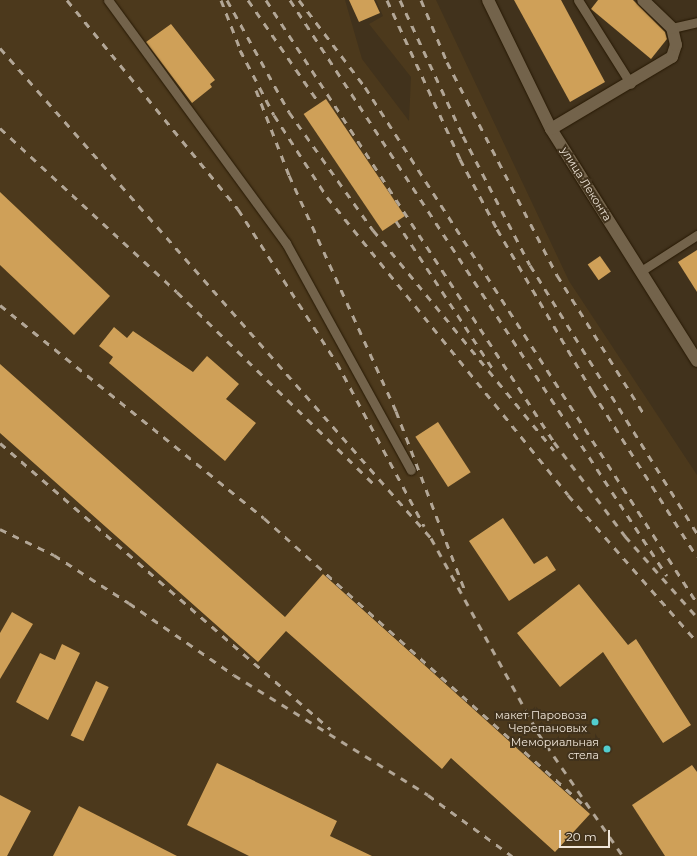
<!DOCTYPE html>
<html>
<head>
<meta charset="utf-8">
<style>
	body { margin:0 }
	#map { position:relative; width:697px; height:856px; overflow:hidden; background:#41321c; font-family:Montserrat,sans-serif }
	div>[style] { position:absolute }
	.built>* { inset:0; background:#4c391c }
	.building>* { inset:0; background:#cfa058; transform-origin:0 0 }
	.roads { filter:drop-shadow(0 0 1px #271904) drop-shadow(0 0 1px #271904) }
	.lane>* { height:9px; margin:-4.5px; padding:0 4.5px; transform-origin:4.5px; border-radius:4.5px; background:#73634b }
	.street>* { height:12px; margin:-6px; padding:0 6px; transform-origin:6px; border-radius:6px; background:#73634b }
	.rail>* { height:3px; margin-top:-1.5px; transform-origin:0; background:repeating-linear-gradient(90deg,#b2a696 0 7px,transparent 0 14px) }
	.dots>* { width:11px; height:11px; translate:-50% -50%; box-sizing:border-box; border:2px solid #41321c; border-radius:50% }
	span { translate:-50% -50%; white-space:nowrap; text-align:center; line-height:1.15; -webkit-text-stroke:4px #41321c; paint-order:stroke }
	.street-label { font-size:11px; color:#f1e7da }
	.poi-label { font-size:11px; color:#f1e7da }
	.right { translate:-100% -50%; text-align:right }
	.scale { position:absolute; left:559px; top:830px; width:51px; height:18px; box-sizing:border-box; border:2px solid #f1e7da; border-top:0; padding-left:5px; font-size:12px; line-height:14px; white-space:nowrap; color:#f1e7da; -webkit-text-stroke:3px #41321c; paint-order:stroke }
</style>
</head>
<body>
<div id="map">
	<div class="built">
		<i style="clip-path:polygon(0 0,345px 0,362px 59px,409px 121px,411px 77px,369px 24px,383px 16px,376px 0,436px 0,569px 281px,697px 475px,697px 856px,0 856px)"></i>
	</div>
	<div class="building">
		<i style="clip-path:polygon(349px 0,374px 0,380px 13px,359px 22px)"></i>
		<i style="clip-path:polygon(514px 0,561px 0,605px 82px,570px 102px)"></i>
		<i style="clip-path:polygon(598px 0,633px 0,665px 32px,667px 39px,651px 59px,591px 9px)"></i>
		<i style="clip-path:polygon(171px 24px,215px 80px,210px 84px,212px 87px,192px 103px,146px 42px)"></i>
		<i style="left:326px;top:99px;width:141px;height:27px;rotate:56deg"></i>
		<i style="clip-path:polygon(0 192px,110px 296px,74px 335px,0 265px)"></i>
		<i style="clip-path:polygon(697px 250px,697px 292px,678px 262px)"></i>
		<i style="left:600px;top:256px;width:19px;height:15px;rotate:55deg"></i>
		<i style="clip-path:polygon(114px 327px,127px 338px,133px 331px,193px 372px,207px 356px,239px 384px,226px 399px,256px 423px,225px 461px,109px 363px,113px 357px,99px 346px)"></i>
		<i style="clip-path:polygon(0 364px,285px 617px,323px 574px,590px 814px,555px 852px,451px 758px,442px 769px,286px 631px,258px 662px,0 433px)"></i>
		<i style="left:438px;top:422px;width:60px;height:27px;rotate:57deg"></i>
		<i style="clip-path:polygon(503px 518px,534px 564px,547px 556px,556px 570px,509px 601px,469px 541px)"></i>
		<i style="clip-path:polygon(579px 584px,628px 645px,636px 639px,691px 725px,663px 743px,603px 652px,560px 687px,517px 633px)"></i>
		<i style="clip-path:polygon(12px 612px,33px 624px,0 679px,0 633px)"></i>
		<i style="clip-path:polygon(62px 644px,80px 653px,48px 720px,16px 702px,40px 653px,55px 660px)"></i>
		<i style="left:96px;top:681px;width:14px;height:60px;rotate:25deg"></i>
		<i style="clip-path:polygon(217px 763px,337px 821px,330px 836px,372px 856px,249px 856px,187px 825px)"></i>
		<i style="clip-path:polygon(692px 765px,697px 772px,697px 856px,665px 856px,632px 805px)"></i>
		<i style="clip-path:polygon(0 795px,31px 811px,7px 856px,0 856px)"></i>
		<i style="clip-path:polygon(79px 806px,177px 856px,53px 856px)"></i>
	</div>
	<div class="roads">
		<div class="lane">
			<i style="left:108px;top:0;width:301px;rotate:53.8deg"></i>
			<i style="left:286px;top:243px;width:259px;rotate:61.2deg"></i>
			<i style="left:578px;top:0;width:99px;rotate:57.8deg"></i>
			<i style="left:672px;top:28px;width:26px;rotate:-13deg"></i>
			<i style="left:641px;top:271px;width:67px;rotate:-32.7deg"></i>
		</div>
		<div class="street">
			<i style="left:488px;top:0;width:144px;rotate:64deg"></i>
			<i style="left:551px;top:129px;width:274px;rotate:57.8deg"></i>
			<i style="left:551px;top:129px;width:141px;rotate:-30.8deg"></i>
			<i style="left:672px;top:57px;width:13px;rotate:-72deg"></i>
			<i style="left:676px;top:45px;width:17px;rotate:-103deg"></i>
			<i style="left:672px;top:28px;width:40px;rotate:-136deg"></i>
		</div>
	</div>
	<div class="rail">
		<i style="left:67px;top:0;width:270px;rotate:50.7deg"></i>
		<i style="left:238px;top:209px;width:183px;rotate:57.3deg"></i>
		<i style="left:337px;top:363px;width:185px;rotate:61.9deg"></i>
		<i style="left:221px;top:0;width:58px;rotate:68.7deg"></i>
		<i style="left:227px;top:0;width:128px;rotate:61deg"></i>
		<i style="left:289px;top:112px;width:145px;rotate:54.6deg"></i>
		<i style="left:373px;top:230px;width:285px;rotate:50.6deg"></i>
		<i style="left:248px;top:0;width:125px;rotate:55.4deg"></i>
		<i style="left:266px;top:0;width:528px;rotate:56.91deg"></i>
		<i style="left:554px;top:442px;width:118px;rotate:52.9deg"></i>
		<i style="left:625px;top:536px;width:108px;rotate:48.4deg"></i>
		<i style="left:290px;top:0;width:688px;rotate:56.79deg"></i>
		<i style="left:299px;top:0;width:109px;rotate:52.8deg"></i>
		<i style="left:365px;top:87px;width:614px;rotate:57.24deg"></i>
		<i style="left:387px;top:0;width:175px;rotate:65.3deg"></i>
		<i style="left:460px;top:159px;width:79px;rotate:62.1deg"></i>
		<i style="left:497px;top:229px;width:188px;rotate:59.6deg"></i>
		<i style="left:592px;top:391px;width:196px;rotate:57.7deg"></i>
		<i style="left:400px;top:0;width:150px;rotate:65.1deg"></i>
		<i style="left:463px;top:136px;width:145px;rotate:62.6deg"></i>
		<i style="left:530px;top:265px;width:316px;rotate:58.1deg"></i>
		<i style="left:421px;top:0;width:67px;rotate:67.2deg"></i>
		<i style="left:447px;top:62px;width:240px;rotate:62.7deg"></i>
		<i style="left:557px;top:275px;width:164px;rotate:58deg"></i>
		<i style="left:0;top:48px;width:653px;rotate:48.67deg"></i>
		<i style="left:431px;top:538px;width:222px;rotate:61.2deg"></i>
		<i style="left:538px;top:733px;width:150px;rotate:55.4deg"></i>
		<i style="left:240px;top:50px;width:73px;rotate:62.4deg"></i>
		<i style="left:274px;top:115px;width:98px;rotate:57.1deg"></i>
		<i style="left:327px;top:197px;width:383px;rotate:51deg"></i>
		<i style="left:568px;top:495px;width:196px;rotate:48.7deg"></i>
		<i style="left:256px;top:90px;width:91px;rotate:68.8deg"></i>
		<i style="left:289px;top:175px;width:259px;rotate:65.6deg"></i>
		<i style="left:396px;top:411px;width:193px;rotate:69deg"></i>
		<i style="left:0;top:128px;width:241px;rotate:42.8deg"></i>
		<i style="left:177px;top:292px;width:279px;rotate:44.3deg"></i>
		<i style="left:396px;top:221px;width:179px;rotate:56.8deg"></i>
		<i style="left:0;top:305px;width:339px;rotate:38.9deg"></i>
		<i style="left:264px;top:518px;width:427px;rotate:41.9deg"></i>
		<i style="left:0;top:443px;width:437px;rotate:40.9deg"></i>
		<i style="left:0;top:529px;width:60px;rotate:25.7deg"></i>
		<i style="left:54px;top:555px;width:89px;rotate:32.6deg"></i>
		<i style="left:129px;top:603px;width:127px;rotate:34.4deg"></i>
		<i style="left:234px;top:675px;width:228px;rotate:31.7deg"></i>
		<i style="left:428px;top:795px;width:104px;rotate:36deg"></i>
	</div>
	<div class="dots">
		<i style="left:595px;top:722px;background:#52cdcf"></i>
		<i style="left:607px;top:749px;background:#52cdcf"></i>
	</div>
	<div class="street-label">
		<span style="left:586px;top:184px;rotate:58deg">улица Леконта</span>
	</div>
	<div class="poi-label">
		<span class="right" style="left:587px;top:722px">макет Паровоза<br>Черепановых</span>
		<span class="right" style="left:599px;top:749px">Мемориальная<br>стела</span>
	</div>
	<div class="scale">20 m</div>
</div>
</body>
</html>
